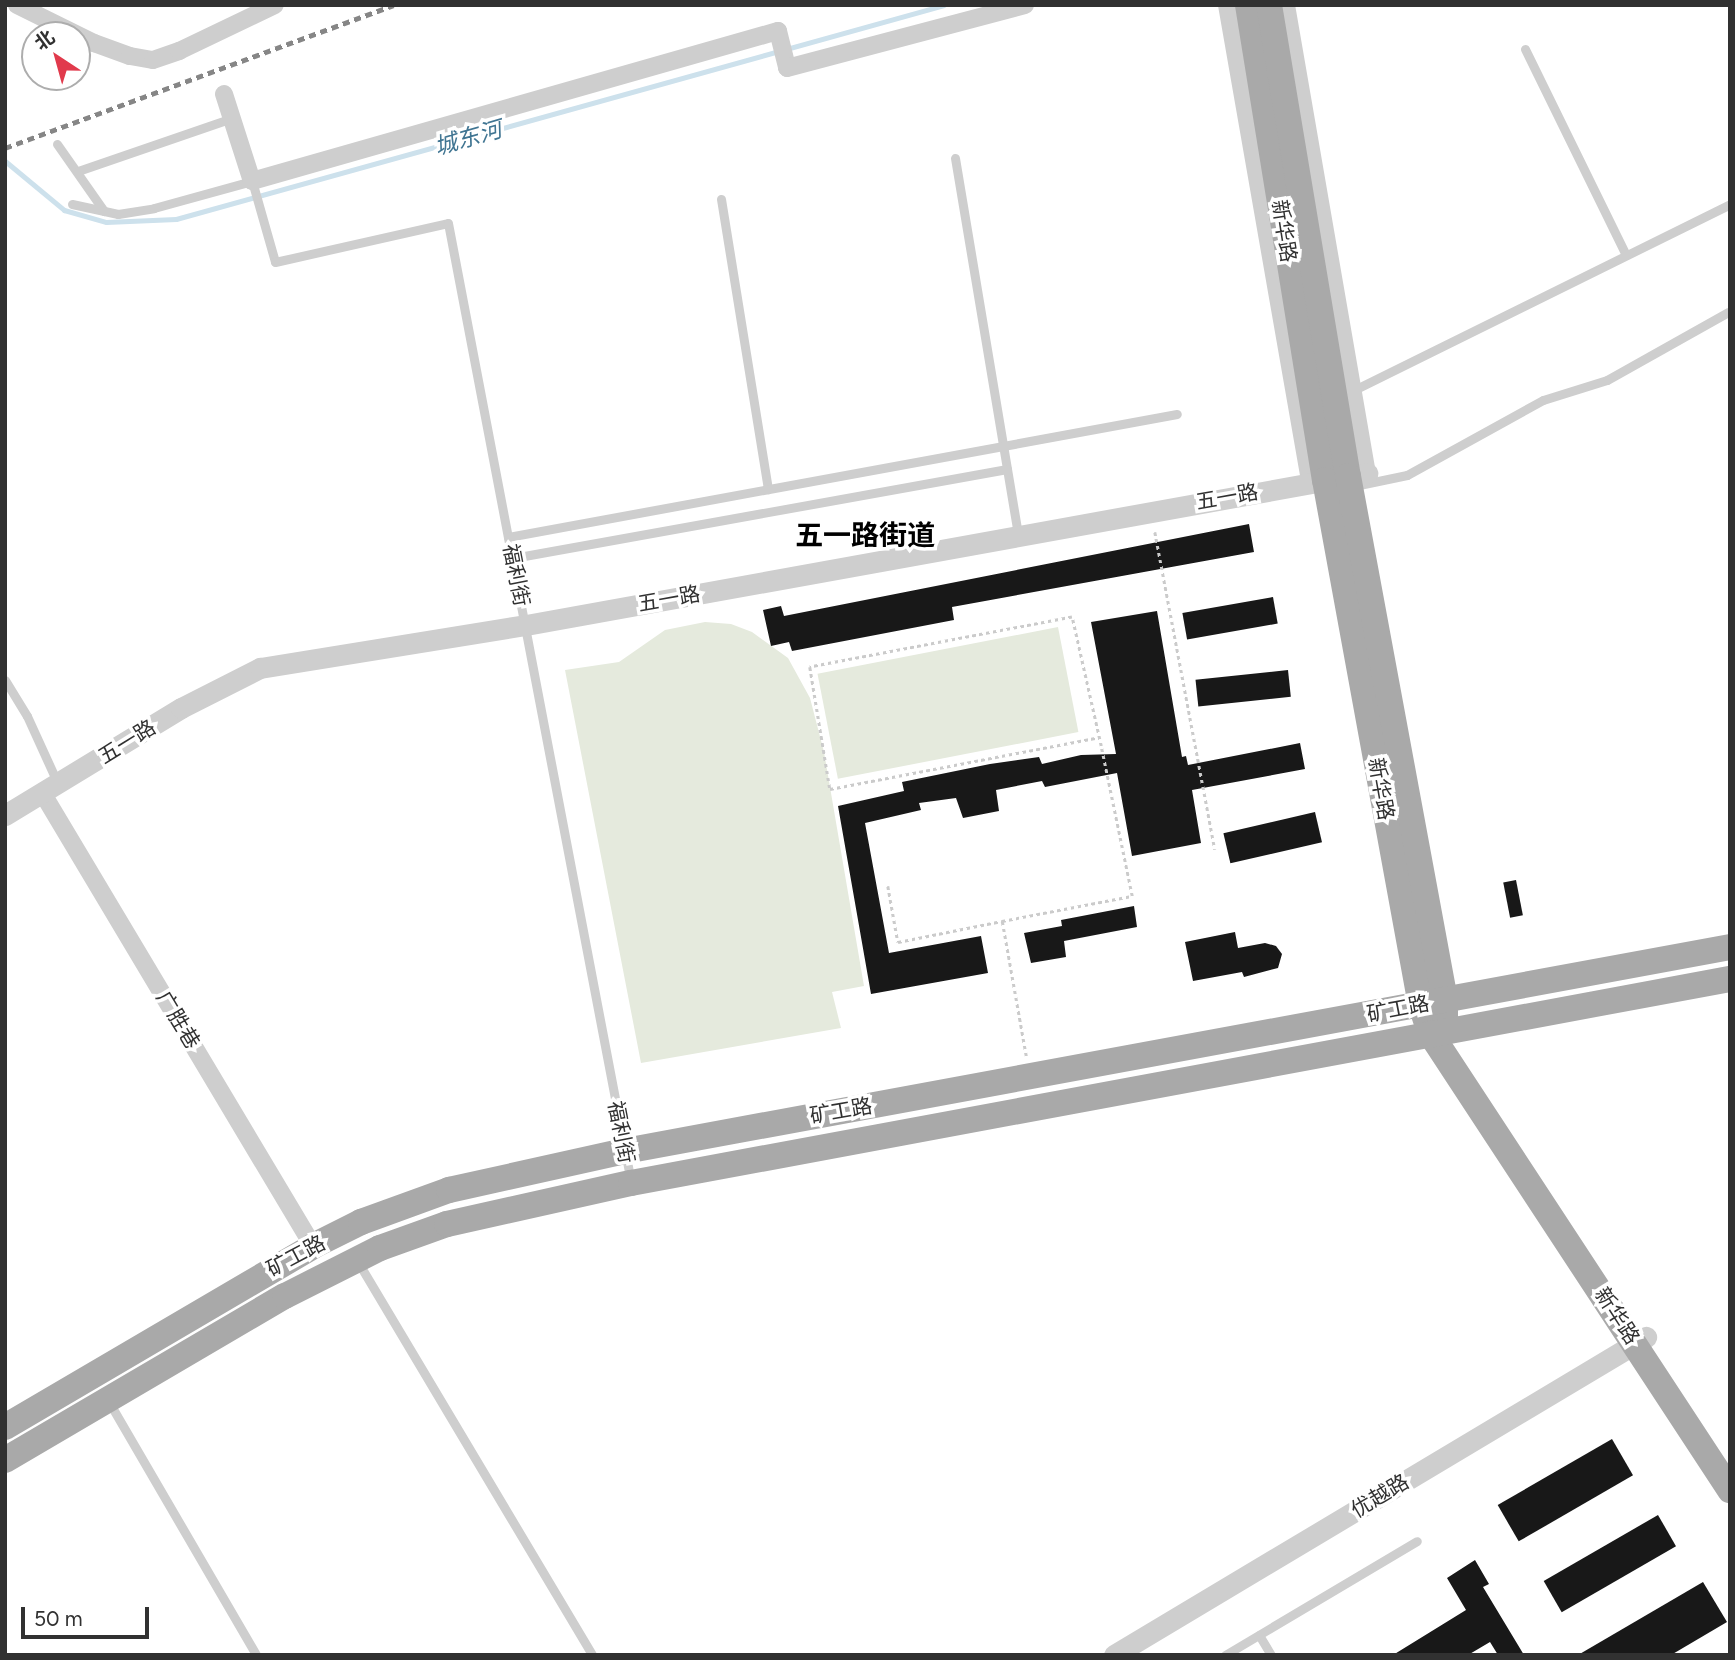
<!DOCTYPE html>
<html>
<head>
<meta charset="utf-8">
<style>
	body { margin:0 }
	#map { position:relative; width:1735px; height:1660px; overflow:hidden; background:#fff; font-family:Figtree,"Noto Sans SC",sans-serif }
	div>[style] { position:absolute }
	.green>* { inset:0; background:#e5eadd; transform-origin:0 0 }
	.stream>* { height:5px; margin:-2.5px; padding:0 2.5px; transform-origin:2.5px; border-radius:2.5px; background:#cde1ec }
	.building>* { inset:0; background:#181818; transform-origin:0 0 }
	.path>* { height:2.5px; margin-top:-1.25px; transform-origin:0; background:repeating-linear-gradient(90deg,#cbcbcb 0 3.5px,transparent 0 7px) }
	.service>* { height:9px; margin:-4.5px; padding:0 4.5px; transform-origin:4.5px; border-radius:4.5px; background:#cecece }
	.minor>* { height:18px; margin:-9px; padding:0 9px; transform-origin:9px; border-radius:9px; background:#cecece }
	.tertiary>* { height:21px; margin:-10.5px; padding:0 10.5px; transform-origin:10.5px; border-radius:10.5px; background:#cecece }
	.primary>* { height:26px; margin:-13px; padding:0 13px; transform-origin:13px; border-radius:13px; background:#a9a9a9 }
	.rail>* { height:5px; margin-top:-2.5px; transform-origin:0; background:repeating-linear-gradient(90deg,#868686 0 7px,transparent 0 12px) }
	span { translate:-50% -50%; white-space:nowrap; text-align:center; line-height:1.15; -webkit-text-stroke:7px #fff; paint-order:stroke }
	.street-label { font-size:21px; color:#313131 }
	.water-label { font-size:23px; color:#407592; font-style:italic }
	.district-label { font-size:28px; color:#000; font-weight:700 }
	.frame { position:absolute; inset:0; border:7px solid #313131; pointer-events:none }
	.north { position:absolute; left:21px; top:21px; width:70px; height:70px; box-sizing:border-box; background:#fff; border:2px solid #adadad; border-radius:50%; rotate:324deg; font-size:19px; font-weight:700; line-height:28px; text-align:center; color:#313131 }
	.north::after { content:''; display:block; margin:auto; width:24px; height:32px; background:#e13a4c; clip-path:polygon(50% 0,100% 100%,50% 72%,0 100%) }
	.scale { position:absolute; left:21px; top:1607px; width:128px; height:32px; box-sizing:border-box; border:4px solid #313131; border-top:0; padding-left:9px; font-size:21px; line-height:24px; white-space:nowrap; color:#313131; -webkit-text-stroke:5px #fff; paint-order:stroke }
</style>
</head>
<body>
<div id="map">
	<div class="green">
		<i style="clip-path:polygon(705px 622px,731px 624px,752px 632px,788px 658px,810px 698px,824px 752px,864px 986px,832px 992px,841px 1028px,641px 1063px,565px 670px,619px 662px,665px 630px)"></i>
		<i style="left:1058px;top:627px;width:107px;height:245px;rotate:79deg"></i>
	</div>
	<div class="stream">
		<i style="left:5px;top:161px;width:77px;rotate:39.7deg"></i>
		<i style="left:64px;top:210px;width:44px;rotate:15.9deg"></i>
		<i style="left:106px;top:222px;width:70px;rotate:-2.5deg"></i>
		<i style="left:176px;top:219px;width:797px;rotate:-15.57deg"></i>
	</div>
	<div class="building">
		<i style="clip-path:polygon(1249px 524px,1254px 552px,952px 607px,954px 620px,792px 651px,789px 642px,771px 646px,763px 610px,781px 606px,784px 616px)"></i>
		<i style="left:1273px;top:597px;width:27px;height:92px;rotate:80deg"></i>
		<i style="clip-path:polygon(1157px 611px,1182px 757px,1186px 756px,1188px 765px,1300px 743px,1305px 769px,1192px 790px,1201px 843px,1132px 856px,1117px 773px,1045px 787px,1042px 781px,996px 790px,999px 811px,963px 818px,956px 798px,919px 803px,921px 810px,865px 823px,889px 953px,981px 936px,988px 973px,871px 994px,838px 806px,904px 791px,902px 782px,990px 764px,1039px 757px,1042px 764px,1081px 755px,1116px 754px,1091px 622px)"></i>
		<i style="left:1288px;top:670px;width:27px;height:93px;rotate:84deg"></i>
		<i style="left:1315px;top:812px;width:31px;height:94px;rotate:77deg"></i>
		<i style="left:1516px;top:880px;width:36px;height:13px;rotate:79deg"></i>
		<i style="clip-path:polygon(1134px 906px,1137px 927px,1064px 941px,1066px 957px,1031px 963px,1024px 933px,1062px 926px,1061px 920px)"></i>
		<i style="clip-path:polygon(1235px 932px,1238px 948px,1265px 943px,1276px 946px,1282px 954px,1278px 968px,1244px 977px,1242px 972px,1193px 981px,1185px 942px)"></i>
		<i style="left:1612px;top:1439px;width:42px;height:132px;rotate:60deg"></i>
		<i style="left:1658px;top:1515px;width:36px;height:132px;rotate:60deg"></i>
		<i style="clip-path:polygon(1475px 1560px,1489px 1584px,1483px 1587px,1524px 1655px,1498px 1655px,1490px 1642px,1468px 1655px,1393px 1655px,1466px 1610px,1447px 1578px)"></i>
		<i style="clip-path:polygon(1703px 1582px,1727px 1622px,1671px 1655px,1578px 1655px)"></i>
	</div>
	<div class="path">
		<i style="left:1155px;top:532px;width:323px;rotate:79.3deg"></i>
		<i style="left:888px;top:886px;width:57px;rotate:79.9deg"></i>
		<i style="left:898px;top:942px;width:106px;rotate:-11.4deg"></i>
		<i style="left:1026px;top:1056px;width:137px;rotate:-100.1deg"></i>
		<i style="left:1002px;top:921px;width:132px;rotate:-10.9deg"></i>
		<i style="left:1132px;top:896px;width:153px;rotate:-101.7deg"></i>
		<i style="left:1101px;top:746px;width:132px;rotate:-102.7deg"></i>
		<i style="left:1072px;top:617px;width:267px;rotate:169.2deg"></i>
		<i style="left:810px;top:667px;width:124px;rotate:80.7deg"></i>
		<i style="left:830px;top:789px;width:274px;rotate:-10.9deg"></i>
	</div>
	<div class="service">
		<i style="left:1525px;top:49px;width:227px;rotate:63.9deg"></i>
		<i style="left:57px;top:144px;width:82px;rotate:55deg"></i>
		<i style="left:955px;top:158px;width:382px;rotate:80.5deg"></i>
		<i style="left:78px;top:171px;width:163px;rotate:-19deg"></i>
		<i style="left:721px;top:199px;width:294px;rotate:80.8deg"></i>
		<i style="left:72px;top:204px;width:47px;rotate:12.3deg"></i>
		<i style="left:118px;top:214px;width:36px;rotate:-9deg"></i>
		<i style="left:154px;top:208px;width:102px;rotate:-15.4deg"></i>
		<i style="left:252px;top:181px;width:84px;rotate:74.1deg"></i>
		<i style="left:275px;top:262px;width:177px;rotate:-12.7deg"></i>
		<i style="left:448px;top:223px;width:976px;rotate:79.2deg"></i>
		<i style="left:1354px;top:390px;width:419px;rotate:-26.3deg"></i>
		<i style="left:1359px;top:485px;width:49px;rotate:-11.8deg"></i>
		<i style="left:1407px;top:475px;width:155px;rotate:-28.9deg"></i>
		<i style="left:1543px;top:400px;width:67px;rotate:-17.4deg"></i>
		<i style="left:1607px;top:380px;width:139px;rotate:-29.3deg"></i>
		<i style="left:508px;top:537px;width:680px;rotate:-10.42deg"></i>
		<i style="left:513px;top:558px;width:502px;rotate:-10.21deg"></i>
		<i style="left:5px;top:680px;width:42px;rotate:58.6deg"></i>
		<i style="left:27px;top:716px;width:75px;rotate:65.5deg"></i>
		<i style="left:358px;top:1262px;width:457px;rotate:59.2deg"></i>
		<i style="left:109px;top:1402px;width:293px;rotate:59.8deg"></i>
		<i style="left:1259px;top:1635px;width:23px;rotate:59deg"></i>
		<i style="left:1225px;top:1655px;width:223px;rotate:-30.7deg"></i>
	</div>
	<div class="minor">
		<i style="left:17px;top:5px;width:86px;rotate:26.3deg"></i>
		<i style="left:94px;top:43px;width:38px;rotate:20deg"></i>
		<i style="left:130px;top:56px;width:23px;rotate:10deg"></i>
		<i style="left:153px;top:60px;width:28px;rotate:-19deg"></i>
		<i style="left:179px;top:51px;width:106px;rotate:-25.6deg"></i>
		<i style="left:1227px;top:5px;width:485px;rotate:80.1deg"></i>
		<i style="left:1286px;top:5px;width:475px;rotate:80.2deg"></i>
		<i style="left:224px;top:94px;width:91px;rotate:72.2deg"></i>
		<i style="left:252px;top:181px;width:547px;rotate:-15.92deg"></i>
		<i style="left:778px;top:31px;width:38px;rotate:76deg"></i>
		<i style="left:787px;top:68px;width:246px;rotate:-14.8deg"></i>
		<i style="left:43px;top:794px;width:527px;rotate:59.15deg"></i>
	</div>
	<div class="tertiary">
		<i style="left:5px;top:815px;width:206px;rotate:-31.3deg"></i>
		<i style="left:181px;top:708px;width:89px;rotate:-26.9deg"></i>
		<i style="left:260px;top:668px;width:269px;rotate:-9.2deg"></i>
		<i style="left:526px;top:625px;width:855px;rotate:-10.24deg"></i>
		<i style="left:1114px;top:1655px;width:620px;rotate:-30.87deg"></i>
	</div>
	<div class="primary">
		<i style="left:1248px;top:5px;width:481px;rotate:80.8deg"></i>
		<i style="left:1325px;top:480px;width:534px;rotate:79.64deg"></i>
		<i style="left:1421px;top:1005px;width:29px;rotate:72deg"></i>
		<i style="left:1430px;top:1033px;width:547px;rotate:56.72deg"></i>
		<i style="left:1269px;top:5px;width:478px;rotate:80.5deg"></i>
		<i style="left:1348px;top:476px;width:533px;rotate:79.51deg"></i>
		<i style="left:1445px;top:1000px;width:16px;rotate:90deg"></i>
		<i style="left:5px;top:1427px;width:357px;rotate:-30.4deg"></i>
		<i style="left:313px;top:1246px;width:54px;rotate:-26.6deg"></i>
		<i style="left:361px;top:1222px;width:94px;rotate:-20deg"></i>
		<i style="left:449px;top:1190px;width:180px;rotate:-12.5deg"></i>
		<i style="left:625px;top:1151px;width:1124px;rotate:-10.46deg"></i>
		<i style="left:5px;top:1460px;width:324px;rotate:-30.4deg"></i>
		<i style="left:285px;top:1296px;width:106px;rotate:-26.8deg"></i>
		<i style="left:380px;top:1248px;width:71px;rotate:-19.7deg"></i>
		<i style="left:447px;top:1224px;width:189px;rotate:-12.6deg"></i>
		<i style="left:631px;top:1183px;width:1118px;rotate:-10.52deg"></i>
	</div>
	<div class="rail">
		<i style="left:5px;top:148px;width:414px;rotate:-20.2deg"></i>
	</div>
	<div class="street-label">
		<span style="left:1284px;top:231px;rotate:81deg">新华路</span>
		<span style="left:1227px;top:497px;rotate:-10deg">五一路</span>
		<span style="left:516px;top:575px;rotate:79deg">福利街</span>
		<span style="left:669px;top:599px;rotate:-10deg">五一路</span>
		<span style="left:127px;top:742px;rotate:-32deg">五一路</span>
		<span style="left:1381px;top:789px;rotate:80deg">新华路</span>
		<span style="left:1398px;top:1009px;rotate:-11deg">矿工路</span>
		<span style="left:178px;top:1020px;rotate:59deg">广胜巷</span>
		<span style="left:841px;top:1111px;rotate:-10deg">矿工路</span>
		<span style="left:621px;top:1132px;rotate:79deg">福利街</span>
		<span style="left:296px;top:1256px;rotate:-28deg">矿工路</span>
		<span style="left:1617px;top:1316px;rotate:57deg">新华路</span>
		<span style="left:1380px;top:1496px;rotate:-31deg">优越路</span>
	</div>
	<div class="water-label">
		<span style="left:468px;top:138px;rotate:-16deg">城东河</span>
	</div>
	<div class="district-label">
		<span style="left:865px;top:535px">五一路街道</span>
	</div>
	<div class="frame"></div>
	<div class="north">北</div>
	<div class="scale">50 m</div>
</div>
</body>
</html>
